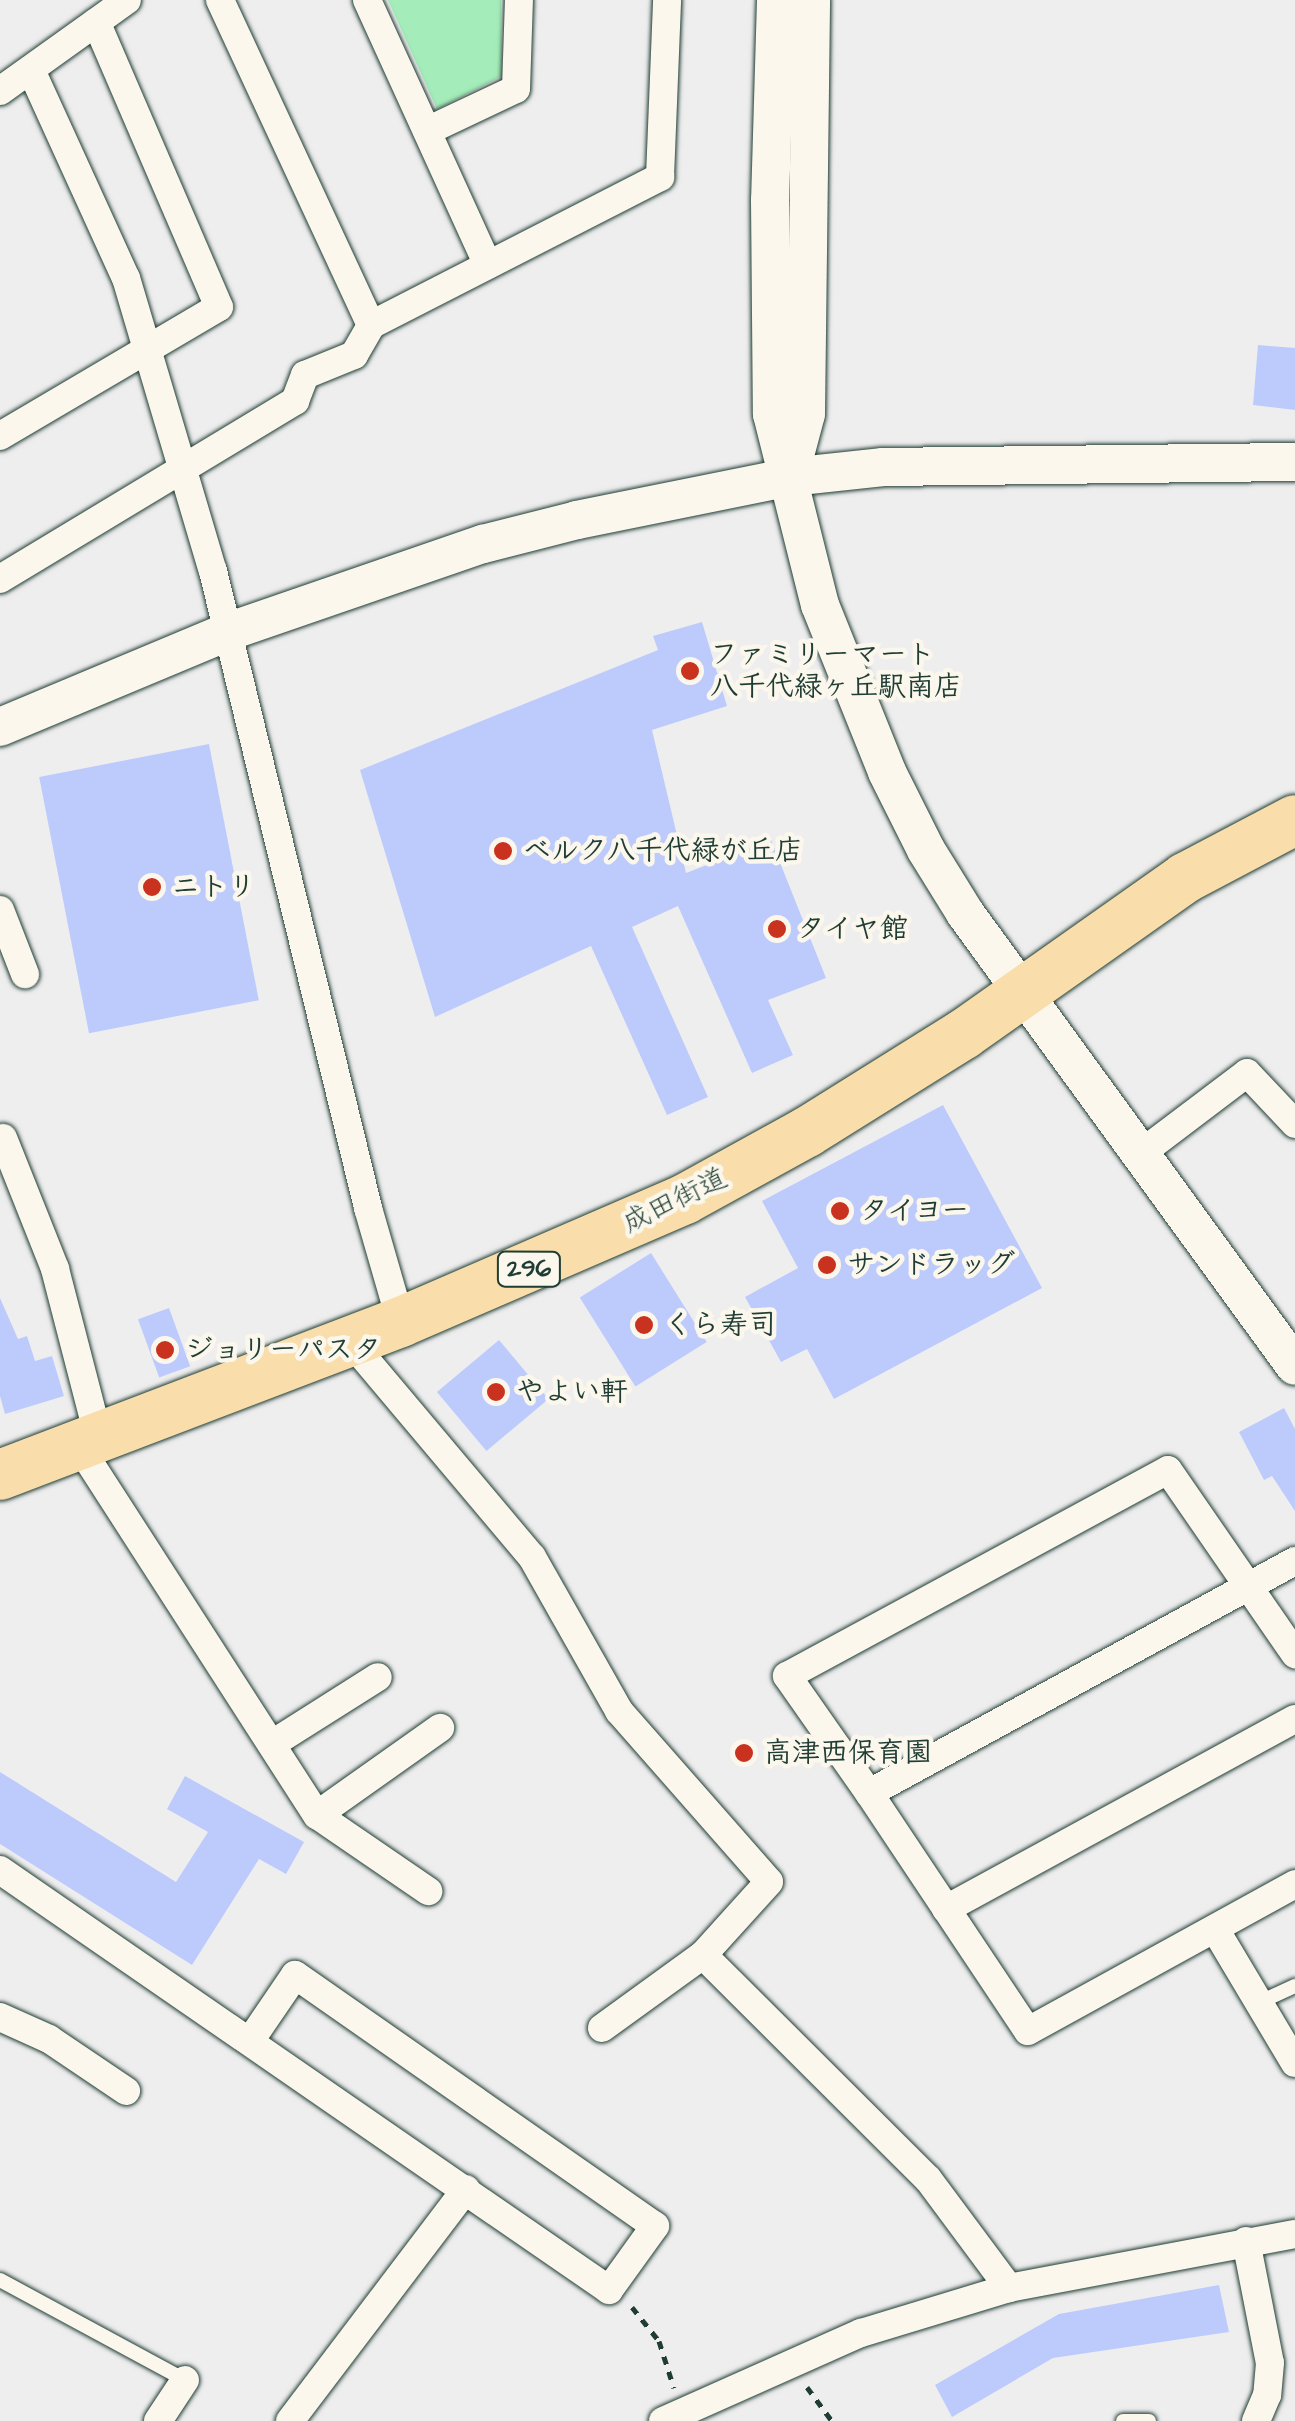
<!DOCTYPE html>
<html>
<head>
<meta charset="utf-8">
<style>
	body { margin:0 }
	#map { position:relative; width:1295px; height:2421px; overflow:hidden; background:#efeeef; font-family:"Architects Daughter","Klee One",sans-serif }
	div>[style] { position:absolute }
	.green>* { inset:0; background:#a4ecb9 }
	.building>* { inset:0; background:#bdcbfc; transform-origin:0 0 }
	.path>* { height:5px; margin-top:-2.5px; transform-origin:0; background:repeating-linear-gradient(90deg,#1f3d34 0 8px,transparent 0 16px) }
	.roads { filter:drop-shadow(0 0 2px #1f3d34) drop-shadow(0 0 2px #1f3d34) }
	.lane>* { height:14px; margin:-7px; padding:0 7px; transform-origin:7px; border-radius:7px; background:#fbf7ec }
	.street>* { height:28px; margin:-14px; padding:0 14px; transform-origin:14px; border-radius:14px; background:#fbf7ec }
	.secondary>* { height:38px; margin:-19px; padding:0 19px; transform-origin:19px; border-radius:19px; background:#fbf7ec }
	.highway>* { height:50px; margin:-25px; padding:0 25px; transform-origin:25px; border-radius:25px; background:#f9deab }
	.dots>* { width:28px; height:28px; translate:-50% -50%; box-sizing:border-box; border:5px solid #fbf7ec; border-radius:50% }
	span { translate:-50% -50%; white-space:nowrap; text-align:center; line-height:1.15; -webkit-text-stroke:9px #fbf7ec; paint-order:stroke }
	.shield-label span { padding:2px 8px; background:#fbf7ec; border:2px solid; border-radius:8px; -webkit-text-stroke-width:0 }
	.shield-label { font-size:25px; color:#1f3d34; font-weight:700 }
	.poi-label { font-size:28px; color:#1f3d34; font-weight:700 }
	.left { translate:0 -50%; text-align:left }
	.street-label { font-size:28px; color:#1f3d34 }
</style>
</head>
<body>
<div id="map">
	<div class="green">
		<i style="clip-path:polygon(388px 0,501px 0,502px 76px,437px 109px)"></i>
	</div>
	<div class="building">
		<i style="clip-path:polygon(1258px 345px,1295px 348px,1295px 410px,1253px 405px)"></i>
		<i style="clip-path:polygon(702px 622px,727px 706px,652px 730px,686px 873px,771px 840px,826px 978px,768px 1000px,793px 1055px,752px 1073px,678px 906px,632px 927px,708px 1097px,667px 1115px,591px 946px,435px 1017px,360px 770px,658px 650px,653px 636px)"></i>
		<i style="left:209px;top:744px;width:261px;height:173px;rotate:79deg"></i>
		<i style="clip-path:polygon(943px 1105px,1042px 1288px,834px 1399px,807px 1349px,781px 1362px,745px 1297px,798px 1268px,762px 1201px)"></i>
		<i style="left:651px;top:1253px;width:105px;height:84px;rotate:58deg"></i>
		<i style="clip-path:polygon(0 1298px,18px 1339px,27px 1336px,35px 1361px,52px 1356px,64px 1396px,5px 1414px,0 1396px)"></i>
		<i style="left:169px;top:1308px;width:62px;height:33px;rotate:70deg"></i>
		<i style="left:499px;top:1340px;width:77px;height:81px;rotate:50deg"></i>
		<i style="clip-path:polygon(1284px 1408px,1295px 1429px,1295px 1511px,1272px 1476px,1264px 1480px,1239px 1432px)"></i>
		<i style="clip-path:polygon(0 1772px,176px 1882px,208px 1832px,167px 1809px,185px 1776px,304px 1842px,286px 1874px,259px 1859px,192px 1965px,0 1844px)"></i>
		<i style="clip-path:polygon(1219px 2285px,1229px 2332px,1053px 2358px,952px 2417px,935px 2385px,1059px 2314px)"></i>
	</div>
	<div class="path">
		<i style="left:632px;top:2307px;width:43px;rotate:51.5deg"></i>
		<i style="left:659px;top:2341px;width:49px;rotate:72.3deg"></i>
		<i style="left:807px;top:2387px;width:42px;rotate:53.7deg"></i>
	</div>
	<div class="roads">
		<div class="lane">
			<i style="left:1258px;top:2003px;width:41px;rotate:-24.7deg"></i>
			<i style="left:0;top:2280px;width:210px;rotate:28.4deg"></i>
			<i style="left:1123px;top:2421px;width:26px"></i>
		</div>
		<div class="street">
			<i style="left:220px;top:0;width:358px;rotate:65.1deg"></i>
			<i style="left:371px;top:325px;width:325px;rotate:-27.1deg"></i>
			<i style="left:660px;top:177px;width:177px;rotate:-87.7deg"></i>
			<i style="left:367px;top:0;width:291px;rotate:65.5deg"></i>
			<i style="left:31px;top:70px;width:229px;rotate:65.5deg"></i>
			<i style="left:126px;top:278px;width:306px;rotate:73.5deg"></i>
			<i style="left:213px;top:571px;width:656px;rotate:76.32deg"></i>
			<i style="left:368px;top:1208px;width:119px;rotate:73.9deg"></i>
			<i style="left:0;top:91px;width:156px;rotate:-35.6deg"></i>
			<i style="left:427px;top:131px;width:98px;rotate:-25.3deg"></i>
			<i style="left:516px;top:89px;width:89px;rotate:-88.1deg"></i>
			<i style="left:0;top:436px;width:254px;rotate:-30.5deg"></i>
			<i style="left:219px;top:307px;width:310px;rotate:-113.3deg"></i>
			<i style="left:0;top:579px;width:345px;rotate:-31.1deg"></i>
			<i style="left:295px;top:401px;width:28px;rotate:-69deg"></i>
			<i style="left:305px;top:375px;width:53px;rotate:-22.2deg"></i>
			<i style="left:354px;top:355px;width:34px;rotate:-60deg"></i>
			<i style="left:0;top:910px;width:69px;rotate:68.7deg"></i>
			<i style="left:3px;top:1138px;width:141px;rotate:68.3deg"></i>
			<i style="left:55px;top:1269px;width:171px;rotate:75.5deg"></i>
			<i style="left:1140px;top:1154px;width:134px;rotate:-37.1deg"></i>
			<i style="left:1247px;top:1073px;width:70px;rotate:46.7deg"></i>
			<i style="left:350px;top:1341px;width:282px;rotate:49.9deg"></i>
			<i style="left:532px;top:1557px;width:177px;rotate:60.5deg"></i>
			<i style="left:619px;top:1711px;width:227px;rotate:48.7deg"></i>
			<i style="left:769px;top:1882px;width:98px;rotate:132.1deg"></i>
			<i style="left:77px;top:1443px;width:443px;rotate:57.2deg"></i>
			<i style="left:317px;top:1815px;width:151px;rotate:-35.3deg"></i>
			<i style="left:1295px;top:1561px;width:485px;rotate:151.4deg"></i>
			<i style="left:869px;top:1793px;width:286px;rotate:56.3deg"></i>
			<i style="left:1028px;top:2031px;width:305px;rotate:-28.8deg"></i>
			<i style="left:272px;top:1744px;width:125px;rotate:-32.3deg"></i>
			<i style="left:869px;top:1793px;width:143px;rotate:-125deg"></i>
			<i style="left:787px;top:1676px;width:433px;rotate:-28.4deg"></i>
			<i style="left:1168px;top:1470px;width:224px;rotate:55.4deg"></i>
			<i style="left:317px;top:1815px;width:135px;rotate:34.4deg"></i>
			<i style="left:0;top:1870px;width:740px;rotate:34.59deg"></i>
			<i style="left:609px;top:2290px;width:79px;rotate:-54.3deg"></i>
			<i style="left:655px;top:2226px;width:439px;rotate:-145.1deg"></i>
			<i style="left:295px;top:1975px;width:80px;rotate:124.3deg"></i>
			<i style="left:946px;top:1909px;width:397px;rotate:-28.6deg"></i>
			<i style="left:1215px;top:1929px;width:156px;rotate:59.2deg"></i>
			<i style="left:0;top:2017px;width:54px;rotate:24.2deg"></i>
			<i style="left:49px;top:2039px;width:93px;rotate:34deg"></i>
			<i style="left:602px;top:2028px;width:125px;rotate:-35.9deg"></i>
			<i style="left:703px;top:1955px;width:317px;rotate:44.9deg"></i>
			<i style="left:928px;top:2179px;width:136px;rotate:53.4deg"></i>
			<i style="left:1246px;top:2241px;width:124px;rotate:78.9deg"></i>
			<i style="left:1270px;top:2363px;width:32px;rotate:95deg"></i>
			<i style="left:1267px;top:2395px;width:28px;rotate:113deg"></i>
			<i style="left:158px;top:2421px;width:49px;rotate:-56.6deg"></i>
			<i style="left:290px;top:2421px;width:291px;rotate:-52.8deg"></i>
			<i style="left:663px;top:2421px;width:217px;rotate:-24deg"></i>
			<i style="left:861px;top:2333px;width:155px;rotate:-16.9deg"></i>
			<i style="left:1009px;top:2288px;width:291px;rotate:-10.7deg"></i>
		</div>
		<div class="secondary">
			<i style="left:776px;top:0;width:200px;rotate:91.7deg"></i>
			<i style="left:770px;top:200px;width:214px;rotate:89.5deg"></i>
			<i style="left:772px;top:414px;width:197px;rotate:75.9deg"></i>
			<i style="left:820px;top:605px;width:180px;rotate:68.1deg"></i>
			<i style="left:887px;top:772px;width:87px;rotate:63.4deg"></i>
			<i style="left:926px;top:850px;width:74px;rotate:58.2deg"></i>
			<i style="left:965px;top:913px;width:560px;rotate:53.93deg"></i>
			<i style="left:790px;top:474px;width:62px;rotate:-75.1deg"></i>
			<i style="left:806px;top:414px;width:414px;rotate:-89.3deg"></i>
			<i style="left:0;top:727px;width:246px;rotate:-22.7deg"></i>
			<i style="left:227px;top:632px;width:271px;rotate:-19deg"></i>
			<i style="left:483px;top:544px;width:97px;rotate:-14.3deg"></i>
			<i style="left:577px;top:520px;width:217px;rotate:-11.4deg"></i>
			<i style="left:790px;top:477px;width:94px;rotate:-6.1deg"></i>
			<i style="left:883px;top:467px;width:412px;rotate:-0.7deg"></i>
		</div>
		<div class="highway">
			<i style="left:0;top:1475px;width:429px;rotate:-20.9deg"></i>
			<i style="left:401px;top:1322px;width:309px;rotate:-23.4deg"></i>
			<i style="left:685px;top:1199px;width:139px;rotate:-28.8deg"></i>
			<i style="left:807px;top:1132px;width:185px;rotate:-32deg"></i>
			<i style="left:964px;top:1034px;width:271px;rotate:-35.2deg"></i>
			<i style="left:1185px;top:878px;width:124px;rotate:-27.8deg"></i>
		</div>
	</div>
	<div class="dots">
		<i style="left:690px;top:671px;background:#c8321e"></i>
		<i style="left:503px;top:851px;background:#c8321e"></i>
		<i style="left:152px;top:887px;background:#c8321e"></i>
		<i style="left:777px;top:929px;background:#c8321e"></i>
		<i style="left:840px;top:1211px;background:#c8321e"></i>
		<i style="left:827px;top:1265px;background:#c8321e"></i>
		<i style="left:644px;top:1325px;background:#c8321e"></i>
		<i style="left:165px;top:1350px;background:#c8321e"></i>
		<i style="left:496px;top:1392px;background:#c8321e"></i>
		<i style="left:744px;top:1753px;background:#c8321e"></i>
	</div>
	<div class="shield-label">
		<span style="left:529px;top:1269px">296</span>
	</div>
	<div class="poi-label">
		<span class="left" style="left:710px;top:671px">ファミリーマート<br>八千代緑ヶ丘駅南店</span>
		<span class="left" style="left:523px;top:851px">ベルク八千代緑が丘店</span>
		<span class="left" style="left:172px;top:887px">ニトリ</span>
		<span class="left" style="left:797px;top:929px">タイヤ館</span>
		<span class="left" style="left:860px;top:1211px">タイヨー</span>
		<span class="left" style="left:847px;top:1265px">サンドラッグ</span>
		<span class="left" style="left:664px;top:1325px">くら寿司</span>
		<span class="left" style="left:185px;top:1350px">ジョリーパスタ</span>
		<span class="left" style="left:516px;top:1392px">やよい軒</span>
		<span class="left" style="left:764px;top:1753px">高津西保育園</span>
	</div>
	<div class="street-label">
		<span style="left:675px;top:1201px;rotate:-26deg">成田街道</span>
	</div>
</div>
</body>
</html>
